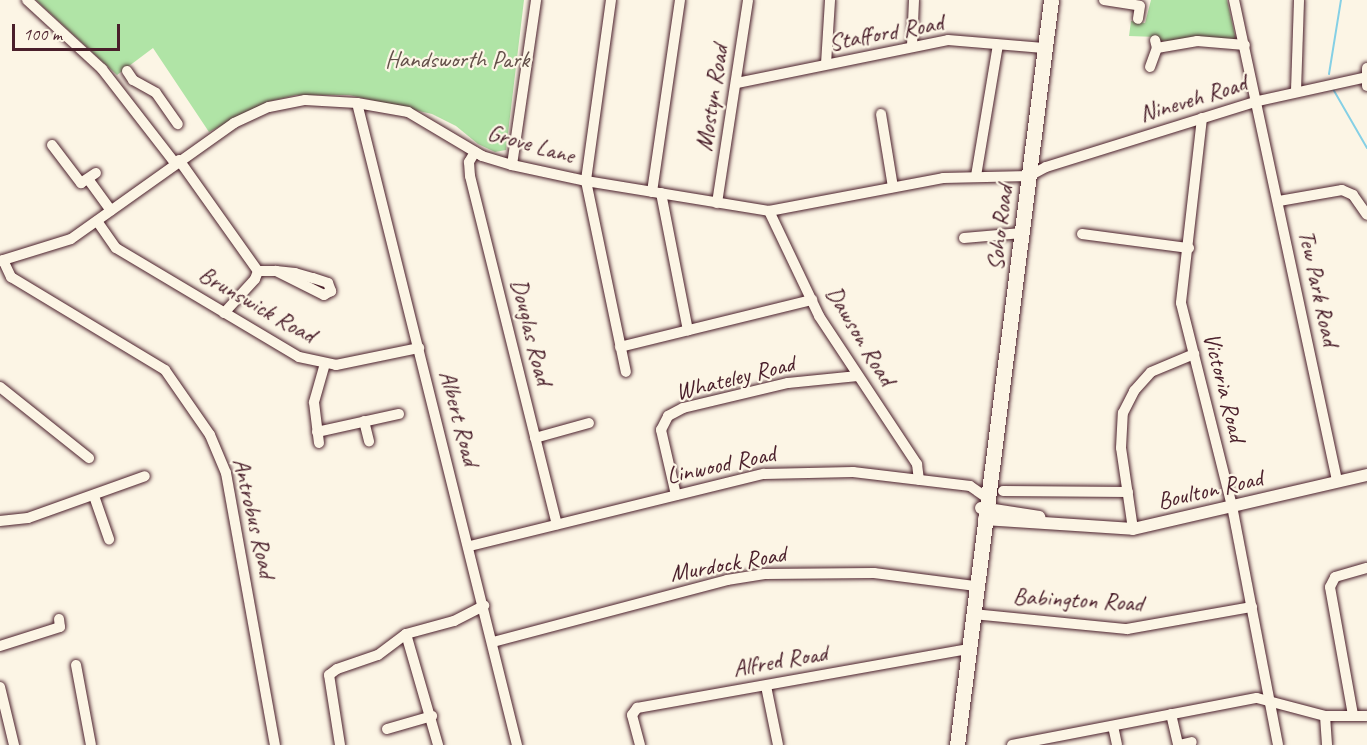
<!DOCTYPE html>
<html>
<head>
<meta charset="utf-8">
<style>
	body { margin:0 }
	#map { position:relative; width:1367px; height:745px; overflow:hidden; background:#fcf5e5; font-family:Caveat,sans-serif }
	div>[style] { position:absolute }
	.green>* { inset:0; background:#b0e4a6 }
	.stream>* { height:2px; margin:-1px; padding:0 1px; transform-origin:1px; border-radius:1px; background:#85d0e5 }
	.roads { filter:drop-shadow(0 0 2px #4a1f2b) drop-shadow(0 0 2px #4a1f2b) }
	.minor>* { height:10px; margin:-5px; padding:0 5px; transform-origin:5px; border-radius:5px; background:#fcf5e5 }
	.major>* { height:12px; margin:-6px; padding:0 6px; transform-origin:6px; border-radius:6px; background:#fcf5e5 }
	.highway>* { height:15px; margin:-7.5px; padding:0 7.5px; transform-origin:7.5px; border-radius:7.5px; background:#fcf5e5 }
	span { translate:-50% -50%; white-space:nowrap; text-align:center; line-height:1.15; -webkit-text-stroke:4.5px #fcf5e5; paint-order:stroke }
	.street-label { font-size:24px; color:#4a1f2b }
	.park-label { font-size:24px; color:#64504a }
	.scale { position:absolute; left:12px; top:24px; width:108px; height:27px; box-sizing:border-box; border:3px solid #4a1f2b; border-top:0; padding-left:8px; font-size:18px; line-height:21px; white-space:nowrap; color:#4a1f2b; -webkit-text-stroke:4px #fcf5e5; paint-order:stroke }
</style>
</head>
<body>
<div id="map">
	<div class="green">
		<i style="clip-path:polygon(36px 0,524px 0,506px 150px,495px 152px,478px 144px,456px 126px,432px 114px,349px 95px,296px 95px,267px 102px,209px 132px,153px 48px,117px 75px)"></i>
		<i style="clip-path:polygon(1151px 0,1227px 0,1236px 40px,1159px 41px,1157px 37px,1129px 36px,1131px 21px,1145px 23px)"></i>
	</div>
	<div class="stream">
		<i style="left:1329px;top:74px;width:75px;rotate:-80.8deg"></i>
		<i style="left:1333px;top:89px;width:68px;rotate:60deg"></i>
	</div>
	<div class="roads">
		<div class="minor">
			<i style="left:27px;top:0;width:102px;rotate:42.6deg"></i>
			<i style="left:102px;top:69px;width:119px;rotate:52.2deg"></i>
			<i style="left:611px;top:0;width:183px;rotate:97.9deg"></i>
			<i style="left:586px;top:181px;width:195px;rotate:78.2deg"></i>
			<i style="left:1104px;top:0;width:36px;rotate:9deg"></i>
			<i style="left:1140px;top:6px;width:13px;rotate:99deg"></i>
			<i style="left:1234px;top:0;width:493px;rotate:77.9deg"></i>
			<i style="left:912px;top:46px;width:46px;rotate:-87.5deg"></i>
			<i style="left:1157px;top:48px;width:41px;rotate:-9.9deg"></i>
			<i style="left:1197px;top:41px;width:48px;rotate:4.8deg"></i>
			<i style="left:826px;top:64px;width:64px;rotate:-86.4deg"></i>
			<i style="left:1150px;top:67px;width:20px;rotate:-70deg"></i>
			<i style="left:1157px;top:48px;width:8px;rotate:-104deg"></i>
			<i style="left:1367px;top:68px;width:18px;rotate:90deg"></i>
			<i style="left:127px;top:71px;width:11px;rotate:56deg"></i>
			<i style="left:133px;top:80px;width:26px;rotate:29deg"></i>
			<i style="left:156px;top:93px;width:38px;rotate:55deg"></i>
			<i style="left:737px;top:83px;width:215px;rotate:-11.5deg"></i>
			<i style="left:948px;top:40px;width:96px;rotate:4.8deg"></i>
			<i style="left:1296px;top:91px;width:91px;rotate:-88.1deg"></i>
			<i style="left:357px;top:103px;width:662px;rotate:76.01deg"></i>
			<i style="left:881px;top:114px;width:74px;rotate:80.7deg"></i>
			<i style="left:1202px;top:118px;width:186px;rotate:96.5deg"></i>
			<i style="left:1181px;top:303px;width:209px;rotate:75.9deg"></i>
			<i style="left:1232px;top:506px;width:243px;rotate:79.1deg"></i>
			<i style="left:52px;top:145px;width:48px;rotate:52.7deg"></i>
			<i style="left:81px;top:183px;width:18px;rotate:-34deg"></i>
			<i style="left:475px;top:152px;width:12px;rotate:121deg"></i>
			<i style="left:469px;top:162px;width:14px;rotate:86deg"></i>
			<i style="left:470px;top:176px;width:359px;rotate:76deg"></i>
			<i style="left:179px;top:160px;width:136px;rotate:54.6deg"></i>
			<i style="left:512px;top:165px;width:167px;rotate:-81.7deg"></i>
			<i style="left:976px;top:176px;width:133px;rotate:-80.5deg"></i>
			<i style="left:88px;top:179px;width:39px;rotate:54deg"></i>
			<i style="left:652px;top:192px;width:194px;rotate:-81.7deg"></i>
			<i style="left:661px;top:193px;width:140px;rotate:78.9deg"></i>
			<i style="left:1279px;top:201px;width:64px;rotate:-9.9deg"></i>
			<i style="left:1342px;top:190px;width:12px;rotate:24deg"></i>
			<i style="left:1353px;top:195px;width:24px;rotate:55deg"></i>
			<i style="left:717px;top:203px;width:205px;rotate:-81.3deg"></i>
			<i style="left:769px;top:211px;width:116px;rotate:64.5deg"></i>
			<i style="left:819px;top:316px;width:178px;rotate:56.5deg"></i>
			<i style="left:917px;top:464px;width:16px;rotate:83deg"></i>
			<i style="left:97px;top:221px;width:33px;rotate:55deg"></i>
			<i style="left:116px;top:248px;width:213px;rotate:30.8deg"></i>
			<i style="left:299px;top:357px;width:38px;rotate:12deg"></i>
			<i style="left:336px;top:365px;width:85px;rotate:-11.6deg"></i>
			<i style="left:1082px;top:234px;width:108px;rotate:7.5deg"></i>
			<i style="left:964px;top:238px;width:58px;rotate:-4.9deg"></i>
			<i style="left:3px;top:260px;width:19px;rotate:65deg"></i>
			<i style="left:11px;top:277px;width:180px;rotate:31.1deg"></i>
			<i style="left:165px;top:370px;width:79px;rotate:55.3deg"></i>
			<i style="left:210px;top:435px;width:41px;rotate:67.2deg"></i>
			<i style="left:226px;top:473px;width:276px;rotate:79.8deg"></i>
			<i style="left:0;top:261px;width:74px;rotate:-17.2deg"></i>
			<i style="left:71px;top:239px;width:200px;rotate:-35.4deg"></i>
			<i style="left:234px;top:123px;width:38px;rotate:-25deg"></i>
			<i style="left:269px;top:107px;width:37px;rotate:-11deg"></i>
			<i style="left:305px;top:100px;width:52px;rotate:3.3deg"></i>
			<i style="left:357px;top:103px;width:52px;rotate:10deg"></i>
			<i style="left:408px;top:112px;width:86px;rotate:30.7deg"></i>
			<i style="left:482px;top:156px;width:31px;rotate:17deg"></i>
			<i style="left:512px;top:165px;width:76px;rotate:12.2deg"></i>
			<i style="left:586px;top:181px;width:185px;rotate:9.3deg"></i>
			<i style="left:769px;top:211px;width:177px;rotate:-10.7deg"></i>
			<i style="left:943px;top:178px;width:86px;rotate:-1.3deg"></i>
			<i style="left:1029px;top:176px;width:19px;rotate:-28deg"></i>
			<i style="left:1046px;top:167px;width:222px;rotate:-17.3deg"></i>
			<i style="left:1258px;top:101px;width:112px;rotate:-12.4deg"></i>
			<i style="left:258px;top:271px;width:18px"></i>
			<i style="left:276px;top:271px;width:19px;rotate:6deg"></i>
			<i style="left:295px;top:273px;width:19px;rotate:16deg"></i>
			<i style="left:313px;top:278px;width:16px;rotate:18deg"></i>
			<i style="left:328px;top:283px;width:9px;rotate:69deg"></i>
			<i style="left:331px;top:291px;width:8px;rotate:150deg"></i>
			<i style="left:324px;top:295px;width:54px;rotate:-153.4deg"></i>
			<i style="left:224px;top:313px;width:46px;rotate:-47.6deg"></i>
			<i style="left:255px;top:279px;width:9px;rotate:-69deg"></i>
			<i style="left:620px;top:347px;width:198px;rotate:-13.8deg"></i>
			<i style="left:0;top:387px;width:114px;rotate:38.6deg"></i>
			<i style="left:364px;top:421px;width:21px;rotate:76deg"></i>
			<i style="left:317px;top:432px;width:84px;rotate:-12.4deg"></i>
			<i style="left:535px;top:438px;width:56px;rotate:-15.5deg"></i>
			<i style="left:319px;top:443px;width:41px;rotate:-97deg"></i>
			<i style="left:314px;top:402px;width:40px;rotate:-74deg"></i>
			<i style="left:1003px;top:491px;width:125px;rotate:0.5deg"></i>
			<i style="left:676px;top:495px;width:67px;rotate:-103deg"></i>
			<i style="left:661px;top:430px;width:16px;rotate:-63deg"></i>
			<i style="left:668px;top:416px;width:17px;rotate:-28deg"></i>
			<i style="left:683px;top:408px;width:108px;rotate:-13.4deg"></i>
			<i style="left:788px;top:383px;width:70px;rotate:-5.7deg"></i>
			<i style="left:94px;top:496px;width:46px;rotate:70.8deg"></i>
			<i style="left:0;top:521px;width:28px;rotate:-6deg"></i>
			<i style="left:28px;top:518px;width:124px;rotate:-19.7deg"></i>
			<i style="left:1133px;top:529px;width:82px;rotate:-98.4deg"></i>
			<i style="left:1121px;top:448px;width:35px;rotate:-87deg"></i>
			<i style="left:1123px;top:413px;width:25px;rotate:-63deg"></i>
			<i style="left:1134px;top:391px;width:25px;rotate:-48deg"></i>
			<i style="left:1151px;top:372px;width:47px;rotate:-22.7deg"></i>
			<i style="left:470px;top:546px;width:303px;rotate:-13.8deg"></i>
			<i style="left:764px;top:474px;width:89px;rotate:-1.3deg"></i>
			<i style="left:853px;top:472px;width:118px;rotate:6.8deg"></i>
			<i style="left:970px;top:486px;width:16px;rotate:35deg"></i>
			<i style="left:973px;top:614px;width:155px;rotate:5.6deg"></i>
			<i style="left:1127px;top:629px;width:127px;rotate:-10deg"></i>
			<i style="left:406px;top:634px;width:116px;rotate:73.9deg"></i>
			<i style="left:493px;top:642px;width:242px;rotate:-14.8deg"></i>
			<i style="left:727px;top:580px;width:38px;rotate:-9deg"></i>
			<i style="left:765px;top:574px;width:109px;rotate:-0.5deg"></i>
			<i style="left:874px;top:573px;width:103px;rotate:7.3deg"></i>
			<i style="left:0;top:646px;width:63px;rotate:-17.6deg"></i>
			<i style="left:60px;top:627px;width:8px;rotate:-97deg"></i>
			<i style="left:76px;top:665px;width:81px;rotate:79.4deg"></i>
			<i style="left:766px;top:686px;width:60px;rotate:78.5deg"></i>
			<i style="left:0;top:687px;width:60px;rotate:76.4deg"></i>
			<i style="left:1171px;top:714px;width:32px;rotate:77deg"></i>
			<i style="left:1353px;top:715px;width:130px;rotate:-100.2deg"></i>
			<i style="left:1330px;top:587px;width:11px;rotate:-63deg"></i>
			<i style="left:1335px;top:577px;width:33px;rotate:-16deg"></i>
			<i style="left:1325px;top:716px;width:29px;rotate:86deg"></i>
			<i style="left:1113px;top:726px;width:19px;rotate:78deg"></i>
			<i style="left:387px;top:729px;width:47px;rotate:-16.1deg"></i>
			<i style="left:340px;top:745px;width:71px;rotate:-98.9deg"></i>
			<i style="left:329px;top:675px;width:10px;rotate:-37deg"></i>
			<i style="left:337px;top:669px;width:43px;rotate:-18.9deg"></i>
			<i style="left:378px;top:655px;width:35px;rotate:-37deg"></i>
			<i style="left:406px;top:634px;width:50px;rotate:-15.2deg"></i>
			<i style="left:454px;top:621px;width:34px;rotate:-27deg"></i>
			<i style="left:640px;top:745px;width:31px;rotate:-105deg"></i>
			<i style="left:632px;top:715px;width:9px;rotate:-54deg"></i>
			<i style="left:637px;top:708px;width:337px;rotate:-10.1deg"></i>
			<i style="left:1012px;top:745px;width:249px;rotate:-10.9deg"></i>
			<i style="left:1257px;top:698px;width:70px;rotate:14.8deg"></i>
			<i style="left:1325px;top:716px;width:42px"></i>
			<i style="left:1179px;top:745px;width:13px;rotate:-13deg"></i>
		</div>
		<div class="major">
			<i style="left:981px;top:508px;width:59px;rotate:8.8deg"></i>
			<i style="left:984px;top:519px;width:149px;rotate:3.8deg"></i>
			<i style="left:1133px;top:529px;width:240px;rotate:-13deg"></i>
		</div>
		<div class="highway">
			<i style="left:957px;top:745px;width:751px;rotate:-82.81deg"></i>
		</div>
	</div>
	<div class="street-label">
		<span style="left:886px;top:33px;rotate:-10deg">Stafford Road</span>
		<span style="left:712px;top:98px;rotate:-81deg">Mostyn Road</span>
		<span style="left:1193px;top:99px;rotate:-17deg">Nineveh Road</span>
		<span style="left:531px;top:144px;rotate:16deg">Grove Lane</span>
		<span style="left:1000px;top:228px;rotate:-83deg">Soho Road</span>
		<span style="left:1318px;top:288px;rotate:78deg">Tew Park Road</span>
		<span style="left:257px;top:305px;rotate:30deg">Brunswick Road</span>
		<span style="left:531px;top:332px;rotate:76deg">Douglas Road</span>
		<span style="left:860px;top:336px;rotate:59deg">Dawson Road</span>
		<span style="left:735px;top:378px;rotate:-14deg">Whateley Road</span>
		<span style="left:1224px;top:387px;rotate:76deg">Victoria Road</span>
		<span style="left:459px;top:418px;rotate:75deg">Albert Road</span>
		<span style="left:721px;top:465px;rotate:-12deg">Linwood Road</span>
		<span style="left:1210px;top:490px;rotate:-13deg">Boulton Road</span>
		<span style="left:254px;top:518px;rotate:77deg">Antrobus Road</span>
		<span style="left:728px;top:564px;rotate:-10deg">Murdock Road</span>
		<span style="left:1078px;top:600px;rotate:3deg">Babington Road</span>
		<span style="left:780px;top:661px;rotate:-10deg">Alfred Road</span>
	</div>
	<div class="park-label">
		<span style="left:457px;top:60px">Handsworth Park</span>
	</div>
	<div class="scale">100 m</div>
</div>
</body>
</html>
